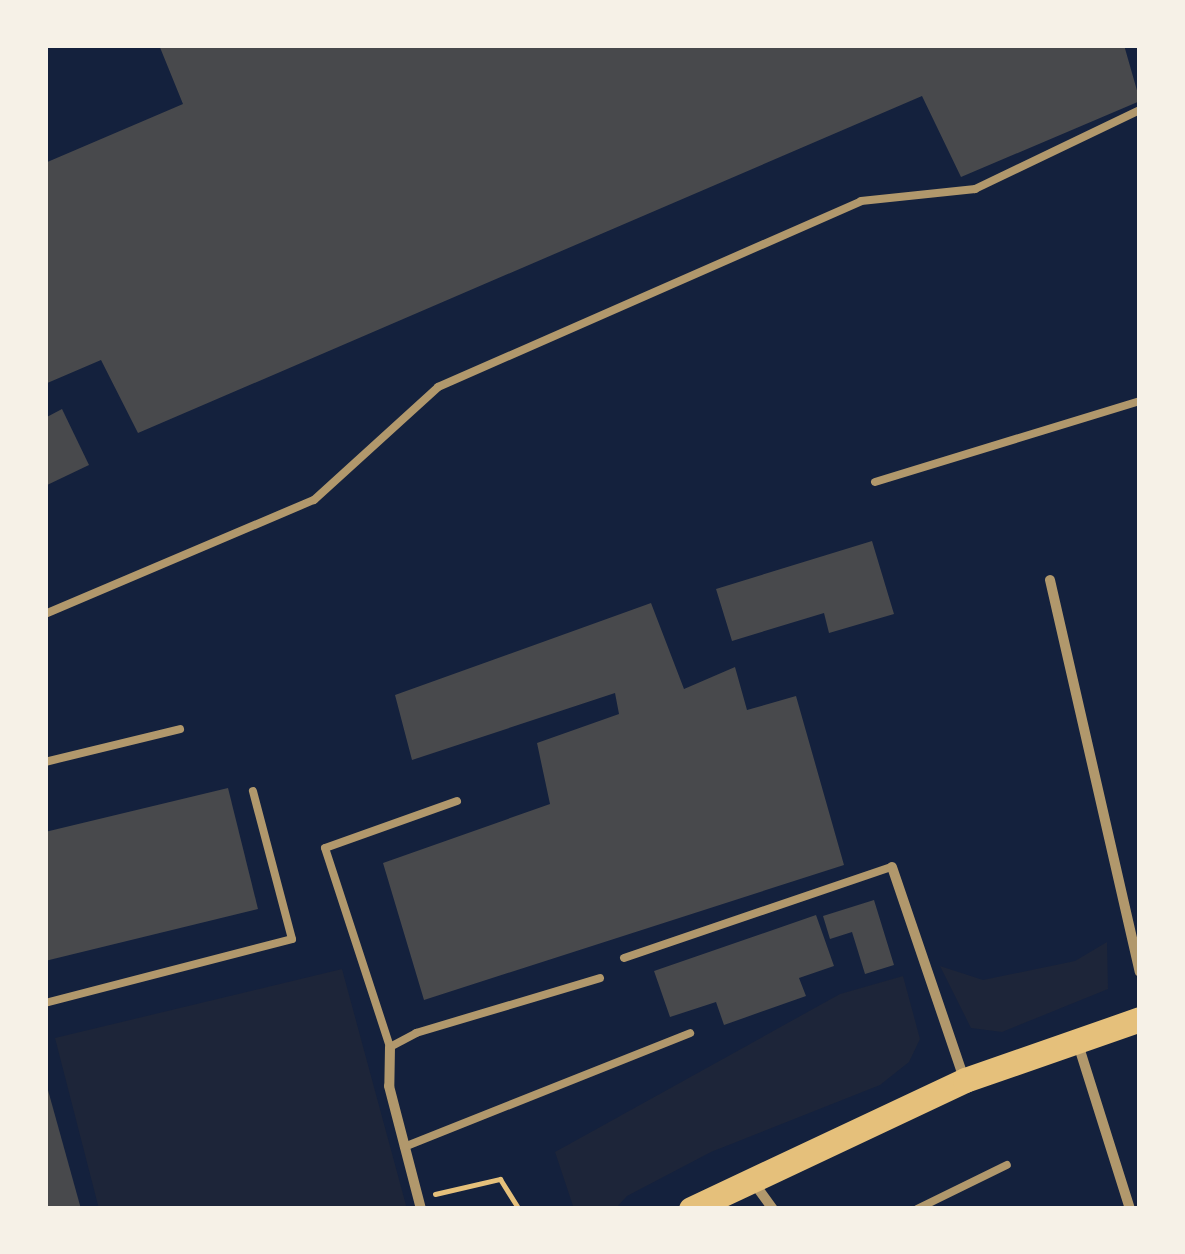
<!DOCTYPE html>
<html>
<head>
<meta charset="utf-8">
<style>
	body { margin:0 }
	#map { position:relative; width:1185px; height:1254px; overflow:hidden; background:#14213d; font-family:Literata,serif }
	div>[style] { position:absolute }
	.green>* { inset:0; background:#1d2539 }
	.building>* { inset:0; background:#48494c }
	.path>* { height:5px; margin:-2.5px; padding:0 2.5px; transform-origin:2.5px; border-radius:2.5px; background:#e5c07b }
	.service>* { height:8px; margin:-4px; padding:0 4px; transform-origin:4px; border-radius:4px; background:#b1986c }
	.minor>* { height:10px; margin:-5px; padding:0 5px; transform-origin:5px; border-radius:5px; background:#b1986c }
	.trunk>* { height:25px; margin:-12.5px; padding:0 12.5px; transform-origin:12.5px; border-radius:12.5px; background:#e5c07b }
	span { translate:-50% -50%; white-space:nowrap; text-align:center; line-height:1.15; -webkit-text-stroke:9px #f6f1e7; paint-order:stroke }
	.frame { position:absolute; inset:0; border:48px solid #f6f1e7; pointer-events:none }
</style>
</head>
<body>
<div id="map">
	<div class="green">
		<i style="clip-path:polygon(1107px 942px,1108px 989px,1002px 1032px,971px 1028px,940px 966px,983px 980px,1075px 961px)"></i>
		<i style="clip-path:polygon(342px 969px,407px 1209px,99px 1209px,55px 1038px)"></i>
		<i style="clip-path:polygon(903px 976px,920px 1039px,909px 1062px,880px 1085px,711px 1152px,627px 1196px,615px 1209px,574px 1209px,555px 1152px,840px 994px)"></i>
	</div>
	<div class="building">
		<i style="clip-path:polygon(159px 45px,1124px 45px,1140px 101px,961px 177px,922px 96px,138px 433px,101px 360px,45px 384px,45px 163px,183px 104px)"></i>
		<i style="clip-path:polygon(62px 409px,89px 465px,45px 486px,45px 418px)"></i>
		<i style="clip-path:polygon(872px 541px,894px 614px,829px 633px,824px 613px,732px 641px,716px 589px)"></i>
		<i style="clip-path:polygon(651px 603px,684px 689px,735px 667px,747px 710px,796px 696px,844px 865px,424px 1000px,383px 863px,550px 804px,537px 743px,619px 714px,615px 693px,412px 760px,395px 695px)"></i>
		<i style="clip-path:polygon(228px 788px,258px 909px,45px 961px,45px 832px)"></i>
		<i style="clip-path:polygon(874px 900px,894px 965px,865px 974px,852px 932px,830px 939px,823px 916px)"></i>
		<i style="clip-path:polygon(816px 915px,834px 966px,799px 978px,806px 996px,724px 1025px,716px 1002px,670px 1017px,654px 971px)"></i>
		<i style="clip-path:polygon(46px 1083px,81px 1209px,45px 1209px)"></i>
	</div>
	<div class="path">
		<i style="left:435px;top:1194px;width:67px;rotate:-13deg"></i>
		<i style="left:500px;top:1179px;width:36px;rotate:58deg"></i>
	</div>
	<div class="service">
		<i style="left:875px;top:482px;width:277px;rotate:-17deg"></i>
		<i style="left:45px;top:614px;width:292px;rotate:-23deg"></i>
		<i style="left:314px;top:500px;width:168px;rotate:-42.3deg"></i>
		<i style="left:438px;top:387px;width:462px;rotate:-23.7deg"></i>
		<i style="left:861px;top:201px;width:115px;rotate:-6deg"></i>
		<i style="left:975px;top:189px;width:183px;rotate:-25.6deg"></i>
		<i style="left:45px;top:762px;width:139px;rotate:-13.7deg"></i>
		<i style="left:457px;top:801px;width:140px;rotate:160.4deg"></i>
		<i style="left:325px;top:848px;width:209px;rotate:71.9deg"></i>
		<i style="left:390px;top:1047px;width:30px;rotate:-28deg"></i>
		<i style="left:416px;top:1033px;width:192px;rotate:-16.6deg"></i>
		<i style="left:624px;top:958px;width:283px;rotate:-18.8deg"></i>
		<i style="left:45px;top:1003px;width:255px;rotate:-14.5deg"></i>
		<i style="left:292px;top:939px;width:153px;rotate:-104.8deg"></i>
		<i style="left:404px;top:1147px;width:308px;rotate:-21.7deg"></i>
		<i style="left:917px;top:1209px;width:100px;rotate:-26.1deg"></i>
	</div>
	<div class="minor">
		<i style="left:1050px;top:580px;width:402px;rotate:77.1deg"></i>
		<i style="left:892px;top:867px;width:224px;rotate:71.2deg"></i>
		<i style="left:1078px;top:1044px;width:173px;rotate:72.5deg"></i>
		<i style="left:390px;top:1047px;width:39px;rotate:91deg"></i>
		<i style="left:389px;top:1086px;width:127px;rotate:75.4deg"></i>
		<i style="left:754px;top:1183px;width:32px;rotate:54deg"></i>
	</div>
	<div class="trunk">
		<i style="left:691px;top:1209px;width:303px;rotate:-25.2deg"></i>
		<i style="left:965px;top:1080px;width:185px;rotate:-19.2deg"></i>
	</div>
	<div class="frame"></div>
</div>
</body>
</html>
